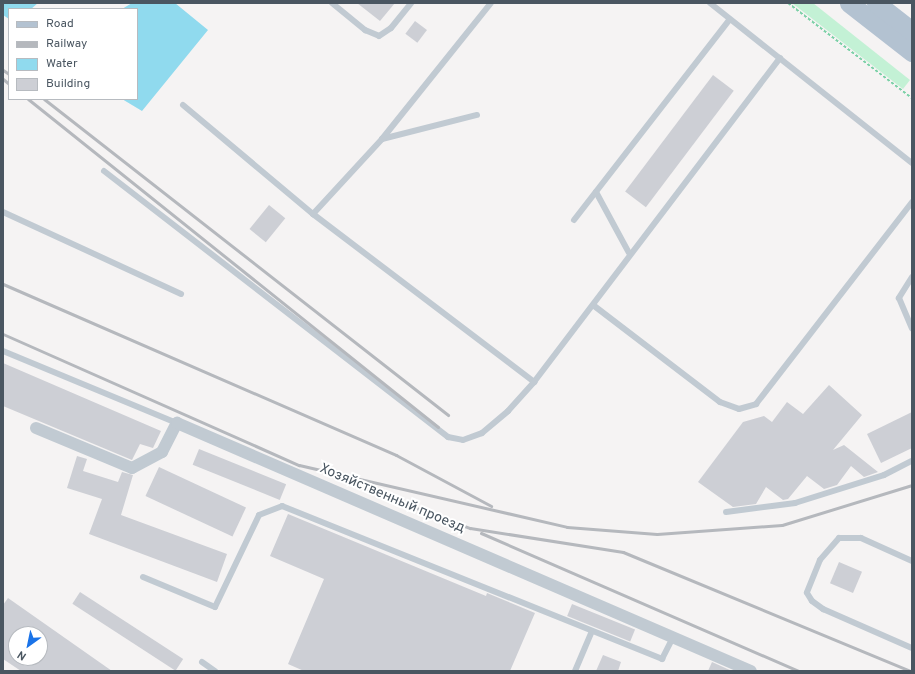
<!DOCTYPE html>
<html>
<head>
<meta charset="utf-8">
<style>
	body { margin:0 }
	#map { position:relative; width:915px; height:674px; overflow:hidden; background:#f5f3f3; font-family:Overpass,sans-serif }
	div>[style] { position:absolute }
	.green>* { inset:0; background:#c3f1d5 }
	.water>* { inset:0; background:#90daee }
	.building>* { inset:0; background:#cdcfd5; transform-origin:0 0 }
	.path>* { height:2px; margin-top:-1px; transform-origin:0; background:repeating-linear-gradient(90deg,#7ad0a6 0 3px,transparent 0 5px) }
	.service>* { height:6px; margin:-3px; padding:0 3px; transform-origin:3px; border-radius:3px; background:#c1cad2 }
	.minor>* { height:12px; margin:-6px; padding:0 6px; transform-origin:6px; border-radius:6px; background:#c1cad2 }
	.primary>* { height:19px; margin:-9.5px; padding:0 9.5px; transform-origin:9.5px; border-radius:9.5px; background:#b3c2d1 }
	.rail>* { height:3px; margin:-1.5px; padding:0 1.5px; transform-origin:1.5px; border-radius:1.5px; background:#b5b8bd }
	span { translate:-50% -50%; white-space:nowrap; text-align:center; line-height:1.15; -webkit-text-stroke:4px #fff; paint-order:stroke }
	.street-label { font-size:14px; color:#4a5661 }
	.frame { position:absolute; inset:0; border:4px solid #4a5661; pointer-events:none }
	.legend { position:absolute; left:8px; top:8px; width:130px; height:92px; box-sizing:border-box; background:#fff; border:1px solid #b7bbc0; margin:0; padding:5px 7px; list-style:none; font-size:12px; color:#4a5661 }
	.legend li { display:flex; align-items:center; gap:8px; height:20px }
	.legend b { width:20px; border:1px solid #b7bbc0 }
	.north { position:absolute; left:8px; top:626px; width:40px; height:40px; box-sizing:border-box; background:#fff; border:1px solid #b7bbc0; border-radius:50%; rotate:213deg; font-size:11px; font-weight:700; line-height:16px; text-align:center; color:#4a5661 }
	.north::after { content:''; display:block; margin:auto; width:14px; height:18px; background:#1a73e8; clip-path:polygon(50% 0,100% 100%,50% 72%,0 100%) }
</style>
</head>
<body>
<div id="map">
	<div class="green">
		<i style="clip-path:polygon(792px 3px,813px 3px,910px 80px,903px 89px)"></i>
	</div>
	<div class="water">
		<i style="clip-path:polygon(3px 3px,38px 3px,31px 9px,9px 9px,9px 19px,3px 15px)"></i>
		<i style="clip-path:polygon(132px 3px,175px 3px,208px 30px,142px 111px,122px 99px,137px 99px,137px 9px,122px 9px)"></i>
	</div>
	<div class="building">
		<i style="clip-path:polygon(357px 3px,395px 3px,380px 21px)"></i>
		<i style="left:415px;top:21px;width:15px;height:16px;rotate:37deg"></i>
		<i style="left:713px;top:75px;width:26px;height:146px;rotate:37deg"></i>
		<i style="left:269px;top:205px;width:21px;height:31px;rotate:39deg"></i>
		<i style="clip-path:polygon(3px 363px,161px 431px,153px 448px,140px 444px,132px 460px,3px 406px)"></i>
		<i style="clip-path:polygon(829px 385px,862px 415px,833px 450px,844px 445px,878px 472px,864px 477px,851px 466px,837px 485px,824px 489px,807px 476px,788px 499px,783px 500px,766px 487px,756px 504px,733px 507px,698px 482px,743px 422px,764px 416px,772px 422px,787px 402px,803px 414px)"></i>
		<i style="clip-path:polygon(912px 412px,912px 448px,881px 463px,867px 434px)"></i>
		<i style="left:199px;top:449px;width:94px;height:17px;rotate:22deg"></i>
		<i style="clip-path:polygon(77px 456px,87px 459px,83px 471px,118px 482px,122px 472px,133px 475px,121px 515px,227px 554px,217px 582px,89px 534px,102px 499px,67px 488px)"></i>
		<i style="left:159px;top:467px;width:96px;height:32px;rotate:25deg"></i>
		<i style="clip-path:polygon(288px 514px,486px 596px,487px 593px,535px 613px,510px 671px,304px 671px,288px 664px,324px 579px,270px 556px)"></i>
		<i style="left:839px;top:562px;width:25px;height:23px;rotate:23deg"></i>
		<i style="left:80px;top:592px;width:123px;height:14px;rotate:33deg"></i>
		<i style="clip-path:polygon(evenodd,8px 598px,112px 671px,21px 671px,3px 659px,3px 605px,8px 598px,16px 634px,40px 634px,40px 658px,16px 658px,16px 634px)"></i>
		<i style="left:572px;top:604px;width:68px;height:13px;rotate:22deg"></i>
		<i style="clip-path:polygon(603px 655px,621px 662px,618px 671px,596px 671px)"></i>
		<i style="clip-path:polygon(712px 662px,732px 671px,708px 671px)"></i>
	</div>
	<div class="path">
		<i style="left:788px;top:3px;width:156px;rotate:37.5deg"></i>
	</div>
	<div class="service">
		<i style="left:332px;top:3px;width:43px;rotate:39.3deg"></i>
		<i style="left:365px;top:30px;width:15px;rotate:23deg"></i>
		<i style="left:379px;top:36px;width:14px;rotate:-34deg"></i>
		<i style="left:391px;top:28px;width:32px;rotate:-51deg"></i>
		<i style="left:710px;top:3px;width:258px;rotate:38.4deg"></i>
		<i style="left:183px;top:105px;width:170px;rotate:40deg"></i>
		<i style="left:313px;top:214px;width:278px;rotate:37.2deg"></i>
		<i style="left:382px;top:139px;width:98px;rotate:-14.2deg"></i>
		<i style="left:104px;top:171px;width:435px;rotate:37.7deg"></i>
		<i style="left:448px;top:437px;width:15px;rotate:11deg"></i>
		<i style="left:463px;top:440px;width:20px;rotate:-20deg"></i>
		<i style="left:482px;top:433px;width:34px;rotate:-40deg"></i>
		<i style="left:508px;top:411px;width:39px;rotate:-48deg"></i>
		<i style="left:534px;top:382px;width:407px;rotate:-52.8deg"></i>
		<i style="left:596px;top:192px;width:69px;rotate:61.6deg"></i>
		<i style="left:3px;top:212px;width:196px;rotate:24.7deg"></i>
		<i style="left:313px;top:214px;width:102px;rotate:-47.4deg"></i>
		<i style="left:382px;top:139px;width:174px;rotate:-51.3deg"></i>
		<i style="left:574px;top:220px;width:254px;rotate:-52.2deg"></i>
		<i style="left:912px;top:277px;width:25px;rotate:122deg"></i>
		<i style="left:899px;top:298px;width:33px;rotate:67deg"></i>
		<i style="left:593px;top:305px;width:160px;rotate:37.4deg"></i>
		<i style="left:720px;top:402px;width:20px;rotate:20deg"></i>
		<i style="left:739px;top:409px;width:18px;rotate:-16deg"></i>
		<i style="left:756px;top:404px;width:255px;rotate:-52.3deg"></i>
		<i style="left:3px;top:351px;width:188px;rotate:22.5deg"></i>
		<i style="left:726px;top:512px;width:70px;rotate:-7.4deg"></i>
		<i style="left:795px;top:503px;width:93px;rotate:-17.5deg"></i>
		<i style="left:884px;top:475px;width:31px;rotate:-27deg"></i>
		<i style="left:912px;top:561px;width:56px;rotate:-155.7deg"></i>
		<i style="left:861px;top:538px;width:22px;rotate:180deg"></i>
		<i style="left:839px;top:538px;width:29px;rotate:131deg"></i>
		<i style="left:820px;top:560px;width:35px;rotate:112deg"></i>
		<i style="left:807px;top:593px;width:9px;rotate:58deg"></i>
		<i style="left:812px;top:601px;width:14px;rotate:36deg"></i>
		<i style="left:823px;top:609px;width:97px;rotate:23.7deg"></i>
		<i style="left:143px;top:577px;width:78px;rotate:22.6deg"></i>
		<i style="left:215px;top:607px;width:102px;rotate:-64.4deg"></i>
		<i style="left:259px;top:515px;width:25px;rotate:-21deg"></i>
		<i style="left:282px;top:506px;width:410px;rotate:21.9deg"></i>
		<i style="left:662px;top:659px;width:25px;rotate:-63deg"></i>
		<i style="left:202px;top:662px;width:16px;rotate:35deg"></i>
		<i style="left:575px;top:671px;width:43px;rotate:-67deg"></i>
	</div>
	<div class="minor">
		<i style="left:36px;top:428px;width:104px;rotate:22.6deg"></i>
		<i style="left:132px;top:468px;width:34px;rotate:-28deg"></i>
		<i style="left:162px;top:452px;width:33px;rotate:-63deg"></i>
		<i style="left:177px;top:423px;width:625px;rotate:23.37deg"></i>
	</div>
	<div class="primary">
		<i style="left:849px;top:3px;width:80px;rotate:37.9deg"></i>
		<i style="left:876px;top:3px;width:46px;rotate:37.9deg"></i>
	</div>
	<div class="rail">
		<i style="left:3px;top:70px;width:7px;rotate:34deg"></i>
		<i style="left:3px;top:79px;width:8px;rotate:40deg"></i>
		<i style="left:28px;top:99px;width:525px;rotate:38.66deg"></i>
		<i style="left:44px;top:99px;width:513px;rotate:38.03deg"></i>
		<i style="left:3px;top:284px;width:429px;rotate:23.5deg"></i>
		<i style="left:396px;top:455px;width:108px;rotate:28.2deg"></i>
		<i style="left:3px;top:334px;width:324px;rotate:23.9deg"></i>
		<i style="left:299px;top:465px;width:275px;rotate:13deg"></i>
		<i style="left:567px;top:527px;width:90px;rotate:4.4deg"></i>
		<i style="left:657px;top:534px;width:125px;rotate:-4.1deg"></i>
		<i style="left:782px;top:525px;width:136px;rotate:-17.1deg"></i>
		<i style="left:336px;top:478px;width:143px;rotate:20.5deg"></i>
		<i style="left:470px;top:528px;width:155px;rotate:8.9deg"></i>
		<i style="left:623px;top:552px;width:312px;rotate:22.5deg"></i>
		<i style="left:481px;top:533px;width:346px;rotate:23.5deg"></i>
	</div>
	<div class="street-label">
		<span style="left:392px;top:499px;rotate:23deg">Хозяйственный проезд</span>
	</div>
	<div class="frame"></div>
	<ul class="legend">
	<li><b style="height:5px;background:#b3c2d1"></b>Road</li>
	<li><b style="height:5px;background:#b5b8bd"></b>Railway</li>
	<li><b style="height:11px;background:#90daee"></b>Water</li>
	<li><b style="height:11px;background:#cdcfd5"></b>Building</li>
	</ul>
	<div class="north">N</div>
</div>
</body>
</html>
